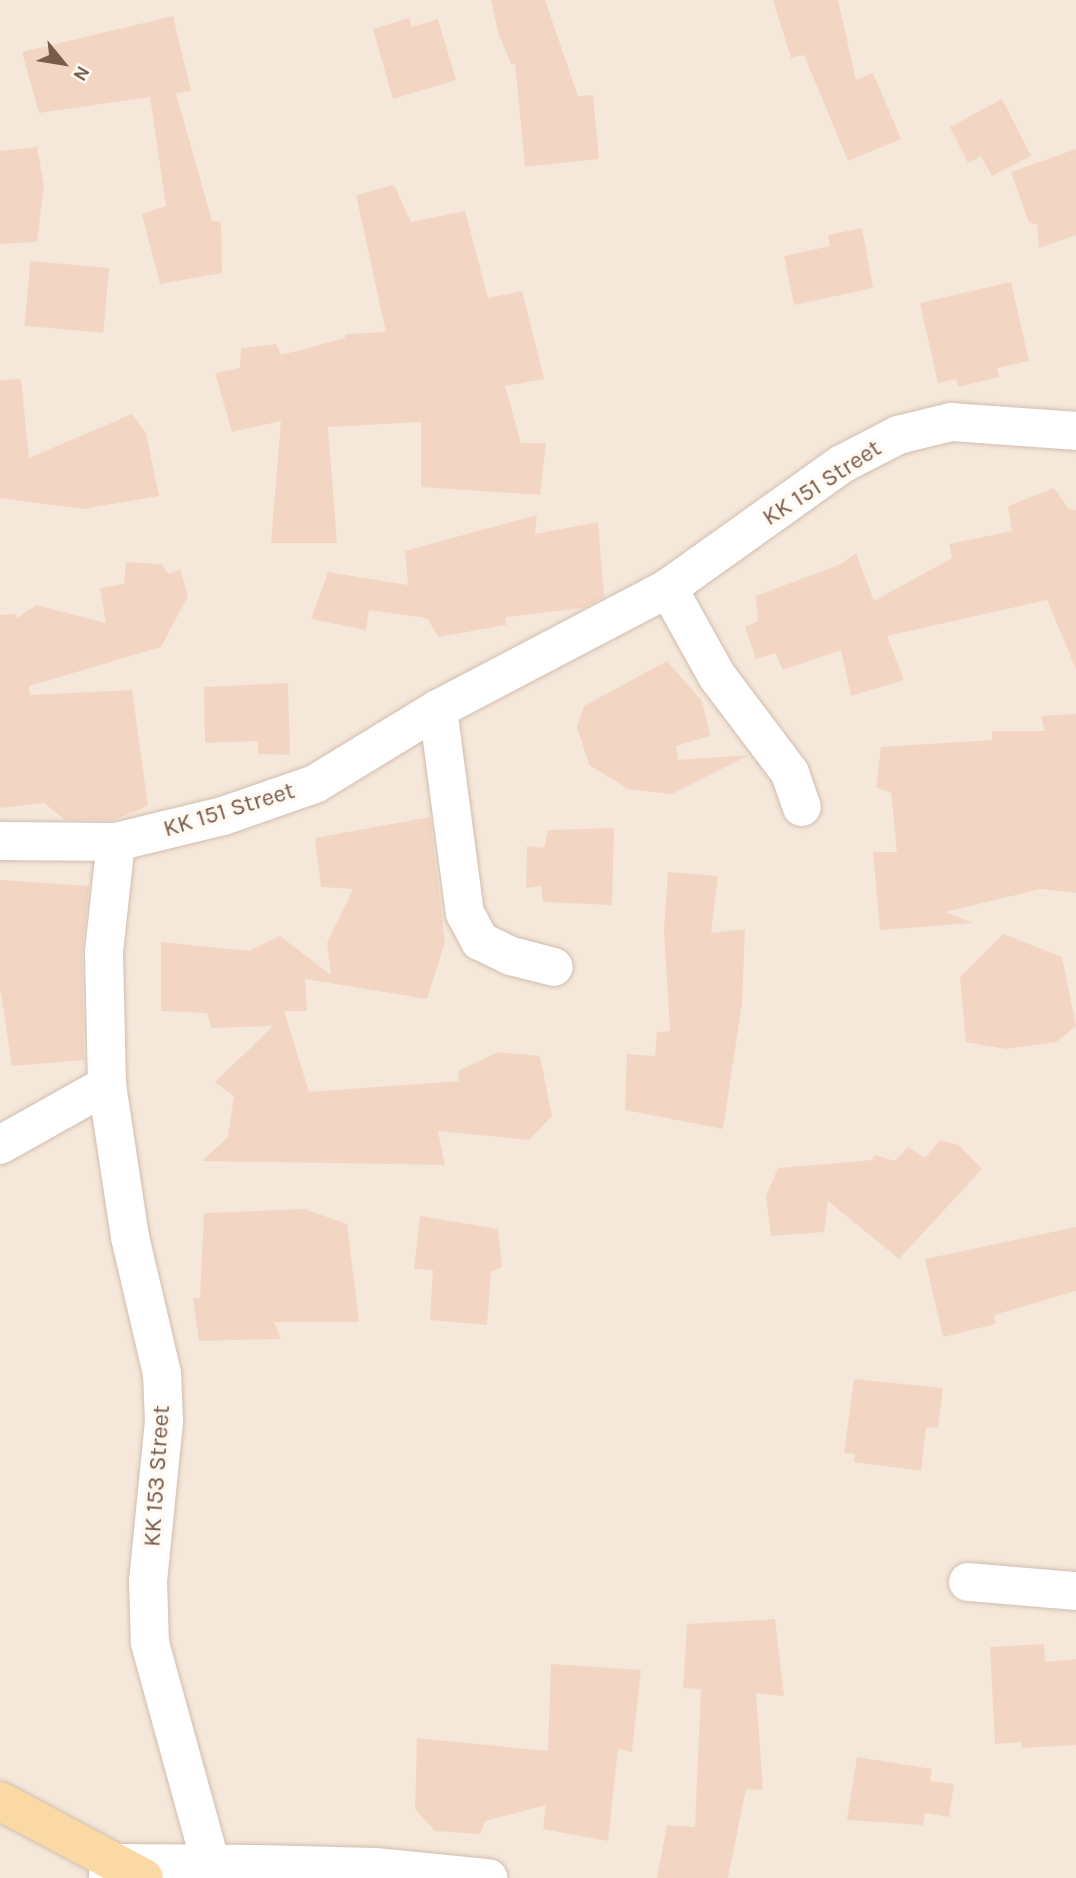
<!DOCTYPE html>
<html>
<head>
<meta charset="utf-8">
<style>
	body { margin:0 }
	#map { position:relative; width:1076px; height:1878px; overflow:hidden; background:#fdf6ec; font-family:Karla,sans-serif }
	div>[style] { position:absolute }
	.residential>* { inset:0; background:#f5e8da; transform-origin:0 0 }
	.building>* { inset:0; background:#f3d5c3; transform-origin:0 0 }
	.roads { filter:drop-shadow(0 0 2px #d1beb0) drop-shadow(0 0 2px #d1beb0) }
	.minor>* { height:38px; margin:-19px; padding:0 19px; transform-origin:19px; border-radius:19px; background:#fff }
	.major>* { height:38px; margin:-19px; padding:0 19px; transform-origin:19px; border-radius:19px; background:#fbd9a5 }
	span { translate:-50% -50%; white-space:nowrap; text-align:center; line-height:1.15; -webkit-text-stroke:7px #fffaf3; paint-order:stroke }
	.street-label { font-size:24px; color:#7a5c4d }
	.north { position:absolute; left:28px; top:28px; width:70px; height:70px; -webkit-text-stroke:5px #fffaf3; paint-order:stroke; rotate:120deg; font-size:19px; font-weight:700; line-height:28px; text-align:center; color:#7a5c4d }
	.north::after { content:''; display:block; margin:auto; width:24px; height:32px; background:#7a5c4d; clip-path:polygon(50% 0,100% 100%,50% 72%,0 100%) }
</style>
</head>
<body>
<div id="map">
	<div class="residential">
		<i style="left:0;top:0;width:1076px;height:1878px"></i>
	</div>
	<div class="building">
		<i style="clip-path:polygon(491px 0,545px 0,578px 96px,593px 95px,599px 159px,525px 167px,515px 63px,511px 64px,498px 32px)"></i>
		<i style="clip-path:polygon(773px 0,838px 0,856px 80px,873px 73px,901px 139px,848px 161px,804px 55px,791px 58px)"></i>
		<i style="clip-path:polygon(173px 16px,191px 91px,176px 93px,212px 221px,221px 222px,222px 273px,160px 284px,142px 214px,166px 206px,150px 97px,39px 113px,22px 52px)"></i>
		<i style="clip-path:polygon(409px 18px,412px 27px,438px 19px,456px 80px,393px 99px,373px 29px)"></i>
		<i style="clip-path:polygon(1002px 99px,1031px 156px,992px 176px,981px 156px,968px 163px,950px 127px)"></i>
		<i style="clip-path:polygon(37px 147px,44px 185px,37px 242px,0 244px,0 151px)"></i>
		<i style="clip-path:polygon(1076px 149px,1076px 235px,1039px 248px,1037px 224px,1029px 223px,1011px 172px)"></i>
		<i style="clip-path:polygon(394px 185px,411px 222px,465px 211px,488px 298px,522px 291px,544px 379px,505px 386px,521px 443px,546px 443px,540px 495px,421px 487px,421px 422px,328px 427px,337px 543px,271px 543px,281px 421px,232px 432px,215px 373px,240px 368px,241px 348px,276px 344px,281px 355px,345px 338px,345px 334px,386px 332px,356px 195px)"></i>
		<i style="clip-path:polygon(862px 228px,873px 288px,794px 305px,784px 256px,830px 246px,828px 235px)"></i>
		<i style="left:109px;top:268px;width:65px;height:79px;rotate:95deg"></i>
		<i style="clip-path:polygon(1011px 282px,1029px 361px,997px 368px,999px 377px,958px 387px,956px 379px,938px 383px,920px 303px)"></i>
		<i style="clip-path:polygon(21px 379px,29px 458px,132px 414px,146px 433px,159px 496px,83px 509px,0 498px,0 380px)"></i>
		<i style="clip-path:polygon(1054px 488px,1069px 509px,1076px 510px,1076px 669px,1047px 600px,887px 636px,904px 680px,851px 696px,841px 650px,783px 670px,775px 653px,756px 659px,745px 627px,758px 621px,756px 596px,841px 564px,856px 553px,874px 601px,952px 558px,949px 544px,1012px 531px,1008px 506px)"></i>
		<i style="clip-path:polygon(537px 515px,535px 534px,598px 522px,604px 597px,583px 608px,506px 617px,506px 625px,438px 637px,427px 618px,369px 610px,366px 630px,311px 619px,328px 572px,408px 585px,405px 551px)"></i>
		<i style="clip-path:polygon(126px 562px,161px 564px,169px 574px,180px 569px,188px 596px,161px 647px,29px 686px,30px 695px,132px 690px,148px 806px,113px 820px,65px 820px,44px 803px,0 808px,0 615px,16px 614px,17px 618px,36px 605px,106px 623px,100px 588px,124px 584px)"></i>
		<i style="clip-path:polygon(667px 661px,702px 701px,710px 736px,676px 746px,678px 760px,749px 755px,672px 794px,628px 789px,589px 765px,577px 727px,584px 706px)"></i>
		<i style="clip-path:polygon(288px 683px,290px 755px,258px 754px,258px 741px,205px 743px,204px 687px)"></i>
		<i style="clip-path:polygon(1076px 714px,1076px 893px,1041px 889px,945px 912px,973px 923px,880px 930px,873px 852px,897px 852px,891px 793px,876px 787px,881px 747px,992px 740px,992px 731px,1045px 731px,1041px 716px)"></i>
		<i style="clip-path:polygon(430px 817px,445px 942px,427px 999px,305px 979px,307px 1011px,284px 1011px,309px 1092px,459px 1081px,458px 1071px,498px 1052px,540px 1056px,552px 1116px,529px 1140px,438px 1131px,445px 1165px,202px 1161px,228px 1137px,234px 1096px,215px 1082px,273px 1026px,212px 1028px,207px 1013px,161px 1011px,161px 942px,249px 951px,280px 936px,331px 975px,327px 943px,353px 889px,321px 887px,315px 838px)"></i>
		<i style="clip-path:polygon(614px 828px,612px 905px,543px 902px,541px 886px,526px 888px,527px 846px,544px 848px,548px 830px)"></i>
		<i style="clip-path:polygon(668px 872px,718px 876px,711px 933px,745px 929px,742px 1003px,723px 1129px,625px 1110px,627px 1054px,655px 1056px,657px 1032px,670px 1031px,664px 930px)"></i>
		<i style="clip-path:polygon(0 880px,89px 886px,82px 952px,84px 1060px,12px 1066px,0 987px)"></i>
		<i style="clip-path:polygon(1003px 934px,1062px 957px,1076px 1026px,1056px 1042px,1006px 1049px,966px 1042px,960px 977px)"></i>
		<i style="clip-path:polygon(940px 1140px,959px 1145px,982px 1169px,899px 1259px,828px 1201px,824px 1232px,771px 1236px,766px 1196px,778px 1168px,872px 1160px,875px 1155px,895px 1161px,908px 1147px,925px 1158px)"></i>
		<i style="clip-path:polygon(304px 1209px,347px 1224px,359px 1322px,274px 1322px,281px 1339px,199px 1341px,193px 1298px,200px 1298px,204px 1213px)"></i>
		<i style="clip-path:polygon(420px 1216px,498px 1229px,502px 1267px,491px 1272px,487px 1325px,430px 1320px,433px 1270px,414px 1269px)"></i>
		<i style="clip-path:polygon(1076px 1227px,1076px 1291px,994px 1315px,996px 1324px,943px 1337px,925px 1259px)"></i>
		<i style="clip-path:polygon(854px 1379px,943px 1388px,938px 1428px,926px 1427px,921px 1471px,854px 1462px,855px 1454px,844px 1453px)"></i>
		<i style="clip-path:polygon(775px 1619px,784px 1696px,756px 1693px,763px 1790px,746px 1789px,728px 1878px,657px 1878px,667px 1825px,695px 1827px,701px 1689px,683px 1688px,687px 1624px)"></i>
		<i style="clip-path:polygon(1044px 1644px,1045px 1662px,1076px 1659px,1076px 1745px,1022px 1748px,1021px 1742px,995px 1744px,990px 1647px)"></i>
		<i style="clip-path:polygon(551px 1664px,641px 1670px,632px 1752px,618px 1749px,608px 1841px,543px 1829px,546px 1805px,485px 1821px,480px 1834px,435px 1831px,415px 1809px,417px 1738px,548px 1751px)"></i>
		<i style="clip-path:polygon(857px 1757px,932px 1769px,930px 1781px,954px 1784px,949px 1817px,925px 1813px,923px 1825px,847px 1820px)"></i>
	</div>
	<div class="roads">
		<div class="minor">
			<i style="left:668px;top:588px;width:101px;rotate:60.9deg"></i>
			<i style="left:717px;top:676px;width:121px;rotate:53deg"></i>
			<i style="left:790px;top:773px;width:36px;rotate:71deg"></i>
			<i style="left:438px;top:709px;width:206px;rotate:82.5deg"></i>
			<i style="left:465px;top:913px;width:32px;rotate:62deg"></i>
			<i style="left:480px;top:941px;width:34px;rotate:26deg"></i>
			<i style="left:511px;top:956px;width:44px;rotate:14.3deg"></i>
			<i style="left:0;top:841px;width:116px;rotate:0.5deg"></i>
			<i style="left:116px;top:842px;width:110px;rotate:-13.7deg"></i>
			<i style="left:223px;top:816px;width:97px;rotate:-19.2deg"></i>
			<i style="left:315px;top:784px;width:144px;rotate:-31.4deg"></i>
			<i style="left:438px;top:709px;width:260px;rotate:-27.7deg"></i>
			<i style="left:668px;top:588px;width:214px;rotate:-35.5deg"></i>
			<i style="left:842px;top:464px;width:63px;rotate:-27.4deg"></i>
			<i style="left:898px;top:435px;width:55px;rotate:-13.8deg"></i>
			<i style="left:951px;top:422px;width:125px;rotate:4.1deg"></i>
			<i style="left:107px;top:1085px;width:154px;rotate:81.4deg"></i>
			<i style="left:130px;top:1237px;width:140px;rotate:76.8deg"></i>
			<i style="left:162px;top:1373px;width:48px;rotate:87.6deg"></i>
			<i style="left:164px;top:1421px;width:161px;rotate:95.7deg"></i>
			<i style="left:148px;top:1581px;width:62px;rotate:88.2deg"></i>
			<i style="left:150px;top:1643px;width:229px;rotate:74.6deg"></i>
			<i style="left:0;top:1145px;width:123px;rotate:-29.3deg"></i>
			<i style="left:107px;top:1085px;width:133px;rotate:-91.3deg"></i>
			<i style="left:104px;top:952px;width:111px;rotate:-83.8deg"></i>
			<i style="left:968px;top:1582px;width:108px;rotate:4.8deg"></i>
			<i style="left:108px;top:1874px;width:15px;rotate:-48deg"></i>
			<i style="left:118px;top:1863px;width:140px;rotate:0.4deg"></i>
			<i style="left:258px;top:1864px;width:117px;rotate:1.5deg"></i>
			<i style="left:375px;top:1867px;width:114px;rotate:5.6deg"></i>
		</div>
		<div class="major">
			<i style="left:0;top:1801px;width:163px;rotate:28.1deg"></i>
		</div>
	</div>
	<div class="street-label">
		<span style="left:822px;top:483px;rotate:-33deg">KK 151 Street</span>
		<span style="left:229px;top:810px;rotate:-17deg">KK 151 Street</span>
		<span style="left:157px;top:1476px;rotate:-86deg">KK 153 Street</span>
	</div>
	<div class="north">N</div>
</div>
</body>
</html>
